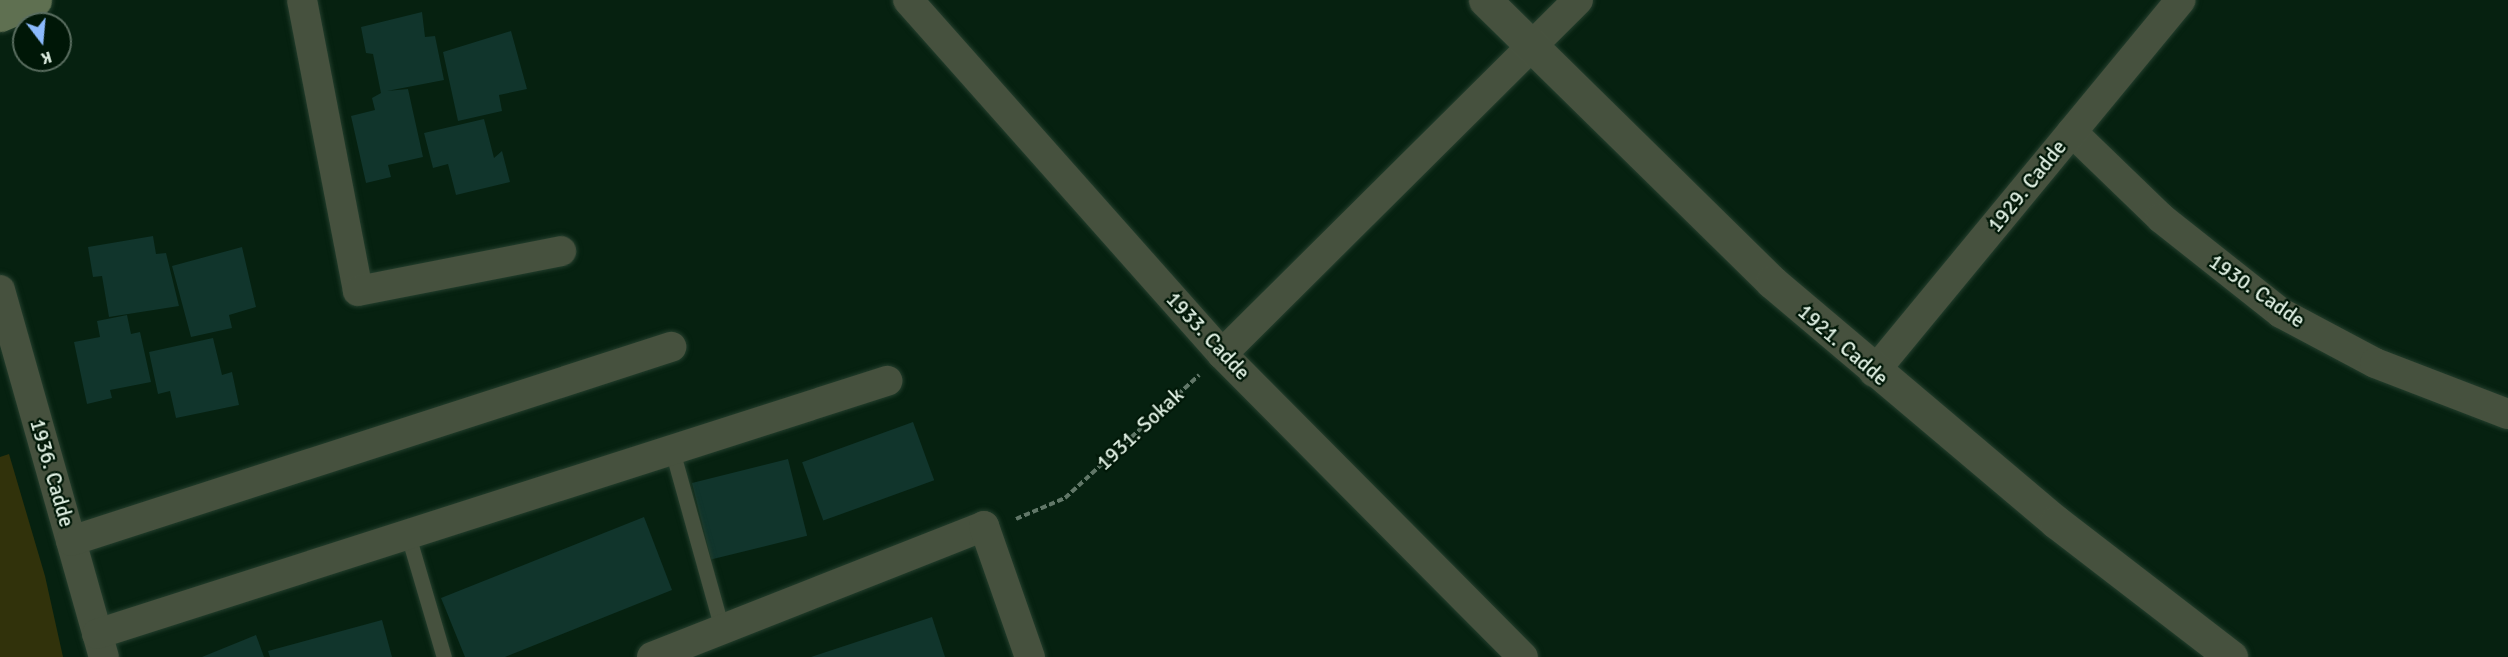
<!DOCTYPE html>
<html>
<head>
<meta charset="utf-8">
<style>
	body { margin:0 }
	#map { position:relative; width:2508px; height:657px; overflow:hidden; background:#062110; font-family:Signika,sans-serif }
	div>[style] { position:absolute }
	.green>* { inset:0; background:#31320b }
	.building>* { inset:0; background:#11352c; transform-origin:0 0 }
	.path>* { height:4px; margin-top:-2px; transform-origin:0; background:repeating-linear-gradient(90deg,#617768 0 6px,transparent 0 9px) }
	.roads { filter:drop-shadow(0 0 2px #243e2d) drop-shadow(0 0 2px #243e2d) }
	.service>* { height:15px; margin:-7.5px; padding:0 7.5px; transform-origin:7.5px; border-radius:7.5px; background:#46513e }
	.minor>* { height:30px; margin:-15px; padding:0 15px; transform-origin:15px; border-radius:15px; background:#46513e }
	.tertiary>* { height:33px; margin:-16.5px; padding:0 16.5px; transform-origin:16.5px; border-radius:16.5px; background:#46513e }
	.secondary>* { height:33px; margin:-16.5px; padding:0 16.5px; transform-origin:16.5px; border-radius:16.5px; background:#5f7051 }
	span { translate:-50% -50%; white-space:nowrap; text-align:center; line-height:1.15; -webkit-text-stroke:4.5px #001707; paint-order:stroke }
	.street-label { font-size:21px; color:#dfefe2 }
	.north { position:absolute; left:12px; top:12px; width:60px; height:60px; box-sizing:border-box; background:#001707; border:2px solid #596d5f; border-radius:50%; rotate:164deg; font-size:16px; font-weight:700; line-height:24px; text-align:center; color:#dfefe2 }
	.north::after { content:''; display:block; margin:auto; width:21px; height:27px; background:#8bbafc; clip-path:polygon(50% 0,100% 100%,50% 72%,0 100%) }
</style>
</head>
<body>
<div id="map">
	<div class="green">
		<i style="clip-path:polygon(9px 454px,45px 576px,63px 657px,0 657px,0 457px)"></i>
	</div>
	<div class="building">
		<i style="clip-path:polygon(422px 12px,425px 37px,435px 36px,444px 80px,387px 91px,408px 89px,423px 157px,388px 165px,391px 177px,366px 183px,351px 116px,375px 110px,372px 98px,381px 93px,373px 54px,366px 53px,361px 27px)"></i>
		<i style="clip-path:polygon(511px 31px,527px 89px,499px 95px,502px 111px,458px 121px,443px 52px)"></i>
		<i style="clip-path:polygon(484px 119px,494px 158px,502px 151px,510px 182px,456px 195px,448px 164px,433px 168px,424px 133px)"></i>
		<i style="clip-path:polygon(153px 236px,156px 254px,166px 253px,179px 306px,109px 317px,102px 276px,93px 277px,88px 247px)"></i>
		<i style="clip-path:polygon(242px 247px,256px 307px,229px 315px,232px 328px,191px 337px,172px 266px)"></i>
		<i style="clip-path:polygon(127px 315px,131px 334px,140px 332px,151px 382px,110px 390px,112px 398px,87px 404px,74px 342px,100px 337px,97px 321px)"></i>
		<i style="clip-path:polygon(213px 338px,222px 375px,232px 372px,239px 405px,176px 418px,170px 391px,158px 394px,149px 352px)"></i>
		<i style="left:913px;top:422px;width:62px;height:118px;rotate:70deg"></i>
		<i style="left:788px;top:459px;width:79px;height:99px;rotate:76deg"></i>
		<i style="clip-path:polygon(644px 517px,672px 590px,505px 657px,465px 657px,441px 598px)"></i>
		<i style="clip-path:polygon(932px 617px,945px 657px,811px 657px)"></i>
		<i style="clip-path:polygon(382px 620px,392px 657px,270px 657px,268px 651px)"></i>
		<i style="clip-path:polygon(256px 635px,264px 657px,202px 657px)"></i>
	</div>
	<div class="path">
		<i style="left:1016px;top:519px;width:53px;rotate:-23.2deg"></i>
		<i style="left:1065px;top:498px;width:182px;rotate:-42.5deg"></i>
	</div>
	<div class="roads">
		<div class="service">
			<i style="left:672px;top:450px;width:186px;rotate:74.4deg"></i>
			<i style="left:408px;top:535px;width:127px;rotate:73.6deg"></i>
		</div>
		<div class="minor">
			<i style="left:302px;top:0;width:296px;rotate:79.1deg"></i>
			<i style="left:358px;top:291px;width:207px;rotate:-11.1deg"></i>
			<i style="left:908px;top:0;width:473px;rotate:48.4deg"></i>
			<i style="left:1222px;top:354px;width:427px;rotate:45.2deg"></i>
			<i style="left:2072px;top:132px;width:124px;rotate:44deg"></i>
			<i style="left:2161px;top:218px;width:153px;rotate:38.4deg"></i>
			<i style="left:2281px;top:313px;width:106px;rotate:28deg"></i>
			<i style="left:2375px;top:363px;width:142px;rotate:21deg"></i>
			<i style="left:0;top:290px;width:381px;rotate:74.2deg"></i>
			<i style="left:1222px;top:354px;width:502px;rotate:-44.84deg"></i>
			<i style="left:1874px;top:372px;width:482px;rotate:-50.5deg"></i>
			<i style="left:71px;top:541px;width:631px;rotate:-17.92deg"></i>
			<i style="left:97px;top:634px;width:830px;rotate:-17.76deg"></i>
			<i style="left:652px;top:657px;width:357px;rotate:-21.5deg"></i>
			<i style="left:984px;top:526px;width:139px;rotate:70.7deg"></i>
		</div>
		<div class="tertiary">
			<i style="left:1485px;top:0;width:402px;rotate:44.5deg"></i>
			<i style="left:1772px;top:282px;width:372px;rotate:40.2deg"></i>
			<i style="left:2056px;top:522px;width:221px;rotate:37.6deg"></i>
		</div>
		<div class="secondary">
			<i style="left:0;top:15px;width:38px;rotate:-23deg"></i>
		</div>
	</div>
	<div class="street-label">
		<span style="left:2027px;top:186px;rotate:-51deg">1929. Cadde</span>
		<span style="left:2257px;top:291px;rotate:35deg">1930. Cadde</span>
		<span style="left:1208px;top:336px;rotate:47deg">1933. Cadde</span>
		<span style="left:1843px;top:345px;rotate:41deg">1921. Cadde</span>
		<span style="left:1140px;top:429px;rotate:-43deg">1931. Sokak</span>
		<span style="left:52px;top:473px;rotate:74deg">1936. Cadde</span>
	</div>
	<div class="north">K</div>
</div>
</body>
</html>
